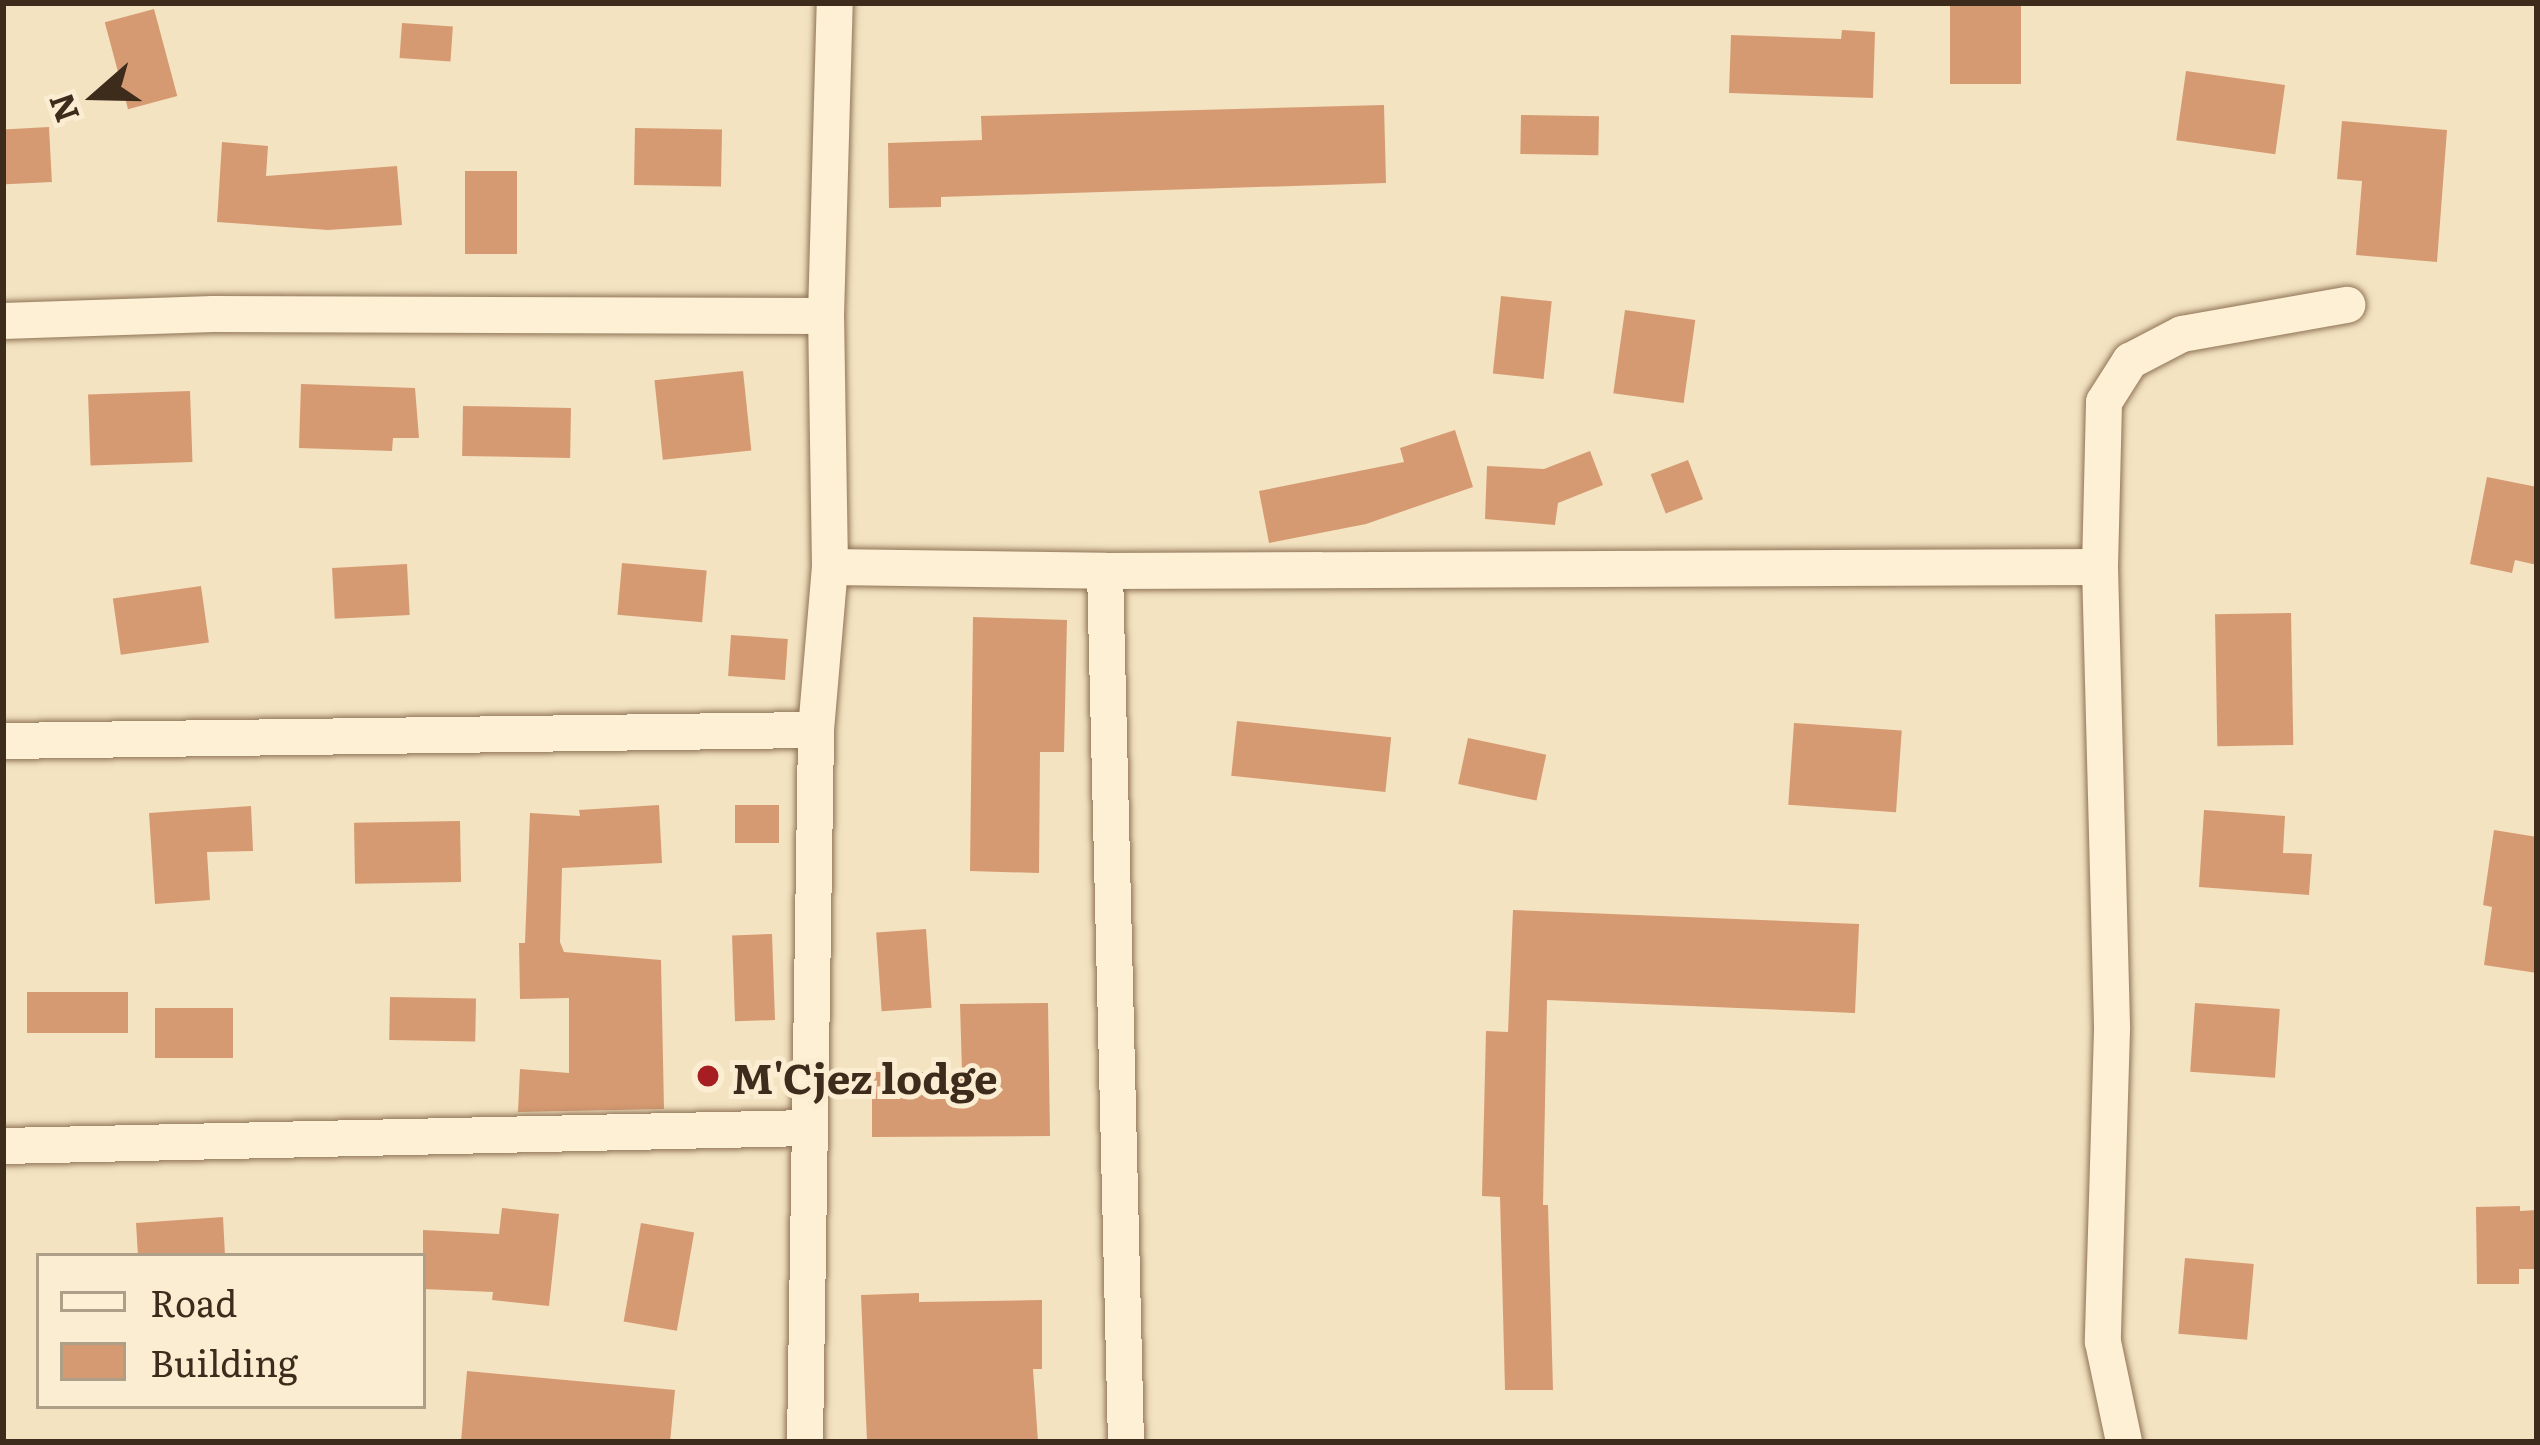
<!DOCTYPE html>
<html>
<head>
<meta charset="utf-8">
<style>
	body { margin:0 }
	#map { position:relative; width:2540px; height:1445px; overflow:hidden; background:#f3e3c1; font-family:Literata,serif }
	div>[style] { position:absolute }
	.building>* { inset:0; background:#d69a72; transform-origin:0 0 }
	.roads { filter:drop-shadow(0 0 3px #8f7356) drop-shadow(0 0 3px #8f7356) }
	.street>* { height:36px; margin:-18px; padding:0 18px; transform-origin:18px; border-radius:18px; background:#fdf0d5 }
	.dots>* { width:33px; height:33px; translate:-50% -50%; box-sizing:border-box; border:6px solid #faedd2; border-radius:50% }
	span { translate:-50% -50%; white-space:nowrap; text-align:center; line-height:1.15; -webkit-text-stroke:10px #faedd2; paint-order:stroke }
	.poi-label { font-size:42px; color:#3d2b1c; font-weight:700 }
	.left { translate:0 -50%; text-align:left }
	.frame { position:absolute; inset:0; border:6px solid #3d2b1c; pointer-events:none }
	.legend { position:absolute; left:36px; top:1253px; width:390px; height:156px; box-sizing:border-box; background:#faedd2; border:3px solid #ae9f89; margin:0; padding:15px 21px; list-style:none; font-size:36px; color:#3d2b1c }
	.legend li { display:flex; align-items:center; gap:24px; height:60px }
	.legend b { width:60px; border:3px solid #ae9f89 }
	.north { position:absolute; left:36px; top:36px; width:120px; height:120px; -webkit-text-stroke:9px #faedd2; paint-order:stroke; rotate:250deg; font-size:33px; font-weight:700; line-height:48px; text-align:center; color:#3d2b1c }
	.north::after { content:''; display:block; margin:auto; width:42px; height:54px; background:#3d2b1c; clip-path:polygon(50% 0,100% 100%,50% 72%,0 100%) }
</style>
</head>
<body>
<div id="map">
	<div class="building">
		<i style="left:1950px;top:3px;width:71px;height:81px"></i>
		<i style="left:154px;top:9px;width:90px;height:51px;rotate:75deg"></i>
		<i style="left:402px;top:23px;width:51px;height:35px;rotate:4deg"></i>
		<i style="clip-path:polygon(1842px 30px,1875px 32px,1873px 98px,1729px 93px,1731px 35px,1841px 39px)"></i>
		<i style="left:2186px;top:71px;width:100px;height:70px;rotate:8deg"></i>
		<i style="clip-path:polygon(1384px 105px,1386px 183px,941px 197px,941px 207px,889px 208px,888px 143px,982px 140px,981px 116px)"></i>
		<i style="left:1521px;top:115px;width:78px;height:39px;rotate:1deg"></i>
		<i style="clip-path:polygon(2342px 121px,2447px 130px,2437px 262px,2356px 255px,2362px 181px,2337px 179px)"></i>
		<i style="left:49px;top:127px;width:55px;height:46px;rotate:87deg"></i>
		<i style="left:635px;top:128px;width:87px;height:57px;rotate:1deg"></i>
		<i style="clip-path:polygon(222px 142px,268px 146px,266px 176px,397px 166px,402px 225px,328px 230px,217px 222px)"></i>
		<i style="left:465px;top:171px;width:52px;height:83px"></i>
		<i style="left:1501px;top:296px;width:51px;height:78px;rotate:6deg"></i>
		<i style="left:1625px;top:310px;width:71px;height:84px;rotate:8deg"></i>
		<i style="left:743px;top:371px;width:80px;height:89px;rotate:84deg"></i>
		<i style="clip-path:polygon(301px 384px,415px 388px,419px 438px,393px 438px,392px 451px,299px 448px)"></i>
		<i style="left:190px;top:391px;width:71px;height:102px;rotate:88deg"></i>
		<i style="left:463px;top:406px;width:108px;height:50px;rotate:1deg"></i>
		<i style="clip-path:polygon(1455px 430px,1473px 487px,1366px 524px,1269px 543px,1259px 491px,1404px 462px,1400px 448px)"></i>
		<i style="clip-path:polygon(1590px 451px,1603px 485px,1558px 503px,1555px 525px,1485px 519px,1487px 466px,1544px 469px)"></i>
		<i style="left:1688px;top:460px;width:42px;height:40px;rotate:69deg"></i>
		<i style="clip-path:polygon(2487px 477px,2537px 487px,2537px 565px,2515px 560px,2512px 573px,2470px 564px)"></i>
		<i style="left:622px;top:563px;width:85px;height:52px;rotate:5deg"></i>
		<i style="left:407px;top:564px;width:51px;height:75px;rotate:87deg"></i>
		<i style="left:201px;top:586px;width:57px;height:89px;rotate:82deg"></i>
		<i style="left:2291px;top:613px;width:132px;height:76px;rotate:89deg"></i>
		<i style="clip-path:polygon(973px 617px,1067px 620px,1064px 752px,1040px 752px,1039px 873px,970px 871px)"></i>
		<i style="left:731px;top:635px;width:57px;height:41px;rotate:4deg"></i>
		<i style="left:1237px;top:721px;width:155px;height:55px;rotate:6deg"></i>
		<i style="left:1794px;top:723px;width:108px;height:82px;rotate:4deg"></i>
		<i style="left:1468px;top:738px;width:80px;height:47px;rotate:12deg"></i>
		<i style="clip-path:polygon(659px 805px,662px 863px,562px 868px,560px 942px,564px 952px,661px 960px,664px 1109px,518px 1112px,520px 1069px,569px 1073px,569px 998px,520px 999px,519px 943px,525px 943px,530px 813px,580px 816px,579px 810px)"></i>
		<i style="left:735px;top:805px;width:44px;height:38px"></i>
		<i style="clip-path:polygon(251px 806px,253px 851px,207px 852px,210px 900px,155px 904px,149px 813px)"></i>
		<i style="clip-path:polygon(2204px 810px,2285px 816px,2283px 853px,2312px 854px,2309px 895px,2199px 887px)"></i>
		<i style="left:460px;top:821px;width:61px;height:106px;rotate:89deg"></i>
		<i style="clip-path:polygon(2494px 830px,2537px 837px,2537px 973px,2484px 965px,2492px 907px,2483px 905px)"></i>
		<i style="clip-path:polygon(1513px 910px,1859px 924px,1855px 1013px,1547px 1000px,1543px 1205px,1548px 1205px,1553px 1390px,1505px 1390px,1500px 1197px,1482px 1196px,1486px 1031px,1508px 1032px)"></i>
		<i style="left:926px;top:929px;width:79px;height:50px;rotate:86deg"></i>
		<i style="left:772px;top:934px;width:86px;height:40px;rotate:88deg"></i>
		<i style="left:128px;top:992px;width:41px;height:101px;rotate:90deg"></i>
		<i style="left:390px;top:997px;width:86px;height:43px;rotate:1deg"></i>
		<i style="clip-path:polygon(1048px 1003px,1050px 1136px,872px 1137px,872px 1072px,962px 1072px,960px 1004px)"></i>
		<i style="left:2195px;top:1003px;width:85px;height:69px;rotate:4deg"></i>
		<i style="left:233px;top:1008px;width:50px;height:78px;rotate:90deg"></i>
		<i style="clip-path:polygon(2520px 1206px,2520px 1211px,2537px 1210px,2537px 1269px,2519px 1269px,2519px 1284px,2477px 1284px,2476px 1207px)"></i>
		<i style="clip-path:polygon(502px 1208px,559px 1214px,549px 1306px,492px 1300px,493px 1292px,423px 1289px,423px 1230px,499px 1234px)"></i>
		<i style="clip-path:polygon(223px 1217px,225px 1256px,138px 1256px,136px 1223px)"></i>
		<i style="left:641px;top:1223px;width:54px;height:100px;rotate:10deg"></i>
		<i style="left:2185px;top:1258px;width:69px;height:76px;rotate:5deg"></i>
		<i style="clip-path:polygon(919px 1293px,919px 1302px,1042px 1300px,1042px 1369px,1033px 1369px,1038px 1442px,867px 1442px,861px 1295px)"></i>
		<i style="clip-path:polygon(467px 1371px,675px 1390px,670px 1442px,461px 1442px)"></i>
	</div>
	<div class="roads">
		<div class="street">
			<i style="left:3px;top:321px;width:210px;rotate:-1.9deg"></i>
			<i style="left:213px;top:314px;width:613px;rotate:0.19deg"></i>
			<i style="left:830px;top:567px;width:275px;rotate:0.8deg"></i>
			<i style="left:1105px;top:571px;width:995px;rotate:-0.23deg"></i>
			<i style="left:2100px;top:567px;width:463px;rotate:88.5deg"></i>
			<i style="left:2112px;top:1030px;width:312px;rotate:91.7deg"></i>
			<i style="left:2103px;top:1342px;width:102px;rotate:78.1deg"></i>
			<i style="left:2100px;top:567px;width:165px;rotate:-88.6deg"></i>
			<i style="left:2104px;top:402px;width:49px;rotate:-57.6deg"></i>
			<i style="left:2130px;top:361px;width:59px;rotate:-27.4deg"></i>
			<i style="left:2182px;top:334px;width:168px;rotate:-10deg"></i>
			<i style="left:1105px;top:571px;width:871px;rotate:88.62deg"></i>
			<i style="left:3px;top:741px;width:813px;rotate:-0.78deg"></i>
			<i style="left:3px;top:1146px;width:803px;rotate:-1.28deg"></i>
			<i style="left:805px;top:1442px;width:712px;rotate:-89.11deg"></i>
			<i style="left:816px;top:730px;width:164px;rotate:-85.1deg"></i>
			<i style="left:830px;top:567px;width:251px;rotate:-90.9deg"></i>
			<i style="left:826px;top:316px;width:313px;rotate:-88.4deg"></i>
		</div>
	</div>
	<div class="dots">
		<i style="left:708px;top:1076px;background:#a61e22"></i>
	</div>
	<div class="poi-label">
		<span class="left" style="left:732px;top:1076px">M'Cjez lodge</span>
	</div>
	<div class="frame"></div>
	<ul class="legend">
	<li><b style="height:15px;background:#fdf0d5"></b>Road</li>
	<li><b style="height:33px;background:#d69a72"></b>Building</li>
	</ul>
	<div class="north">N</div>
</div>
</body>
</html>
